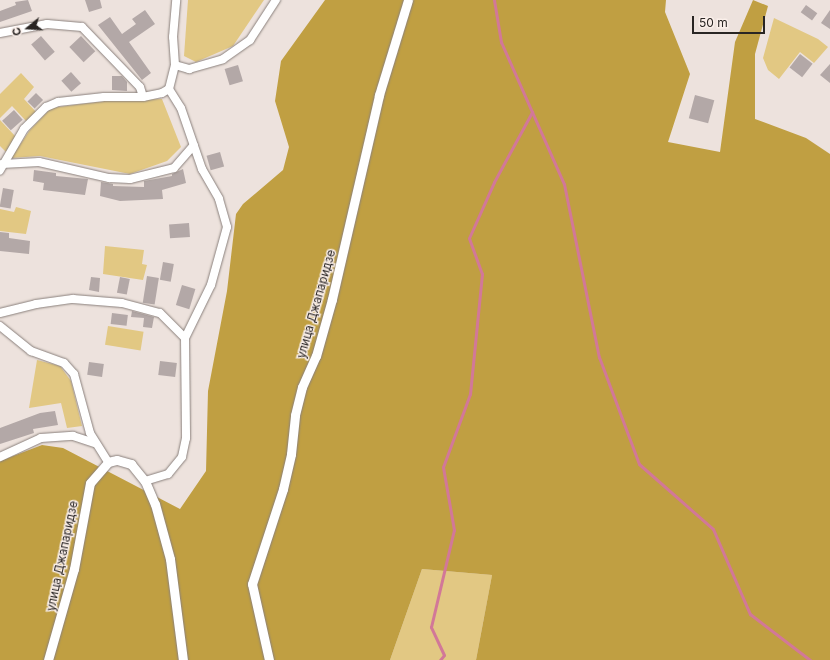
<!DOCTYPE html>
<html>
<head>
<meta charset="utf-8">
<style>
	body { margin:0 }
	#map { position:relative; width:830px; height:660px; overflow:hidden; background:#ede2dd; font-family:Inter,sans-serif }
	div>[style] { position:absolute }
	.green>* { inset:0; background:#e2c883; transform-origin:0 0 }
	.forest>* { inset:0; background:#c09f42 }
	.stream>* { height:3px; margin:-1.5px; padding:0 1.5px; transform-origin:1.5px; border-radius:1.5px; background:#d27898 }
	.building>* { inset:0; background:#b3a8a7; transform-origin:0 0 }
	.roads { filter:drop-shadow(0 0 1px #8a807c) drop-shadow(0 0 1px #8a807c) }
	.minor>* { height:8px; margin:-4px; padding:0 4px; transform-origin:4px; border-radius:4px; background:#fff }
	.tertiary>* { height:9px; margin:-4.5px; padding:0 4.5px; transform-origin:4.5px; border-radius:4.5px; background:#fff }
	span { translate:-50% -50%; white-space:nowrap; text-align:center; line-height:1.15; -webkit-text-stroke:3px #faefea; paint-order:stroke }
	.street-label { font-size:12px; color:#292523 }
	.north { position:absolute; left:8px; top:8px; width:40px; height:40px; -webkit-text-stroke:3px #faefea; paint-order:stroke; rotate:252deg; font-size:11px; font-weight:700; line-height:16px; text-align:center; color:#292523 }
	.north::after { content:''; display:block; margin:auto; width:14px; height:18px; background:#292523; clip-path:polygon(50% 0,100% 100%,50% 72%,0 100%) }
	.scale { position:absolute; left:692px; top:16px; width:73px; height:18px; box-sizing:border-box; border:2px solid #292523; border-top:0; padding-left:5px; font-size:12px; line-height:14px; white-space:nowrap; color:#292523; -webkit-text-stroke:3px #faefea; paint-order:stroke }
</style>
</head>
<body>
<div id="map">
	<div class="green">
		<i style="clip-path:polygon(188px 0,264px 0,233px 46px,196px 62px,184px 56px)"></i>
		<i style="clip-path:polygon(774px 18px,818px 39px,828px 47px,814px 63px,800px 52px,779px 79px,768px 70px,763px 58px)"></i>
		<i style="clip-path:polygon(21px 73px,34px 87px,24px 99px,37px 113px,27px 122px,12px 106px,0 118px,0 94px)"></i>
		<i style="clip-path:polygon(162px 99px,181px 147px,167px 161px,130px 174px,40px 156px,11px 158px,30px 130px,51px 108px,104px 101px)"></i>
		<i style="clip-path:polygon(0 120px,16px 137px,6px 152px,0 146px)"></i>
		<i style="clip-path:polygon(16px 207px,31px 211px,26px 234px,0 231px,0 209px,14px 212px)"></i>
		<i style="clip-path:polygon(105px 246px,144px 250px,142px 264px,147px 265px,143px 280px,103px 274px)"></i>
		<i style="left:108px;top:326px;width:36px;height:19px;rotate:9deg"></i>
		<i style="clip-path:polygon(37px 360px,60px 366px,71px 381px,82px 426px,67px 428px,61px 403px,29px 408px)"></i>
		<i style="clip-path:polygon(422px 569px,492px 575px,476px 660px,390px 660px)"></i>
	</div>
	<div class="forest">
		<i style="clip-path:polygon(325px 0,666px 0,665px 12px,690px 74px,668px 142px,720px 152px,735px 42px,753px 0,768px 6px,755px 54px,755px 119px,806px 138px,830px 154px,830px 660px,476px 660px,492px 575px,422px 569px,390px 660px,0 660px,0 461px,42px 445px,63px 448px,180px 509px,206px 471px,208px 391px,227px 291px,236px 214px,243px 204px,283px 170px,289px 147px,275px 101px,281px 61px)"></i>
	</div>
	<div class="stream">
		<i style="left:494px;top:0;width:43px;rotate:80.5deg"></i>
		<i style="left:501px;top:42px;width:155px;rotate:66.1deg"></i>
		<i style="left:564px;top:184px;width:177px;rotate:78.6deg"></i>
		<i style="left:599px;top:357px;width:114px;rotate:69.5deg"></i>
		<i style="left:639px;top:464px;width:98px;rotate:41.3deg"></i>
		<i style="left:713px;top:529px;width:93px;rotate:66.5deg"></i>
		<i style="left:750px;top:614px;width:76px;rotate:37.5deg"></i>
		<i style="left:440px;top:660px;width:6px;rotate:-51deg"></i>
		<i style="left:444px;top:655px;width:31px;rotate:-115deg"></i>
		<i style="left:431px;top:627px;width:100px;rotate:-76.7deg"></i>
		<i style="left:454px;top:530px;width:64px;rotate:-99.9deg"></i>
		<i style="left:443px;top:467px;width:78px;rotate:-69.7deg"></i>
		<i style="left:470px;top:394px;width:121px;rotate:-84.3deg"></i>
		<i style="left:482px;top:274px;width:38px;rotate:-110deg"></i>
		<i style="left:469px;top:238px;width:61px;rotate:-65.9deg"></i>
		<i style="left:494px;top:182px;width:80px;rotate:-61.5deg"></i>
	</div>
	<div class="building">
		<i style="clip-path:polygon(28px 0,32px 11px,0 22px,0 11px,16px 5px,15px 2px)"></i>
		<i style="clip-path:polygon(85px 0,100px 0,102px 8px,89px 12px)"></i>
		<i style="left:806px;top:5px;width:14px;height:9px;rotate:36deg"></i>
		<i style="clip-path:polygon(145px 10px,155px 24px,129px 42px,151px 73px,142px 80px,98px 25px,110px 17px,122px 34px,136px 24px,132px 19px)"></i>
		<i style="clip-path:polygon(830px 10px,830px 29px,821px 23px)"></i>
		<i style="left:41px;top:36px;width:21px;height:13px;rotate:49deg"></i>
		<i style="left:81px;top:36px;width:21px;height:16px;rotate:47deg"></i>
		<i style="left:800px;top:54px;width:16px;height:17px;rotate:38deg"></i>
		<i style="clip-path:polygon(830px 64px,830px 83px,820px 75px)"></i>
		<i style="left:238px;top:65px;width:17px;height:14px;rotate:73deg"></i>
		<i style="left:71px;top:72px;width:15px;height:13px;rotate:48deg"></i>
		<i style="clip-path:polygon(112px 76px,122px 76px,127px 82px,127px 91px,112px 90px)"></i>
		<i style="left:36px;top:93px;width:10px;height:12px;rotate:45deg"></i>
		<i style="left:695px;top:95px;width:20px;height:24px;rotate:15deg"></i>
		<i style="left:14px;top:110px;width:13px;height:16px;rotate:48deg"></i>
		<i style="left:220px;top:152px;width:15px;height:14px;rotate:74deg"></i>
		<i style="clip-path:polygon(183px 169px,186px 183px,162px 190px,163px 199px,120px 201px,100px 196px,101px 182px,113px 184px,113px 186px,144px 187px,144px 181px,172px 176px,172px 174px)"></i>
		<i style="clip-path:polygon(34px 170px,56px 173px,56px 176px,88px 179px,85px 195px,43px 190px,44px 183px,33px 181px)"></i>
		<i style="left:3px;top:188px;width:11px;height:19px;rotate:10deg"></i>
		<i style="left:189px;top:223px;width:14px;height:20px;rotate:86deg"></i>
		<i style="clip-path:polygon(0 232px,9px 233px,9px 238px,30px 241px,29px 254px,0 251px)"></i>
		<i style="left:163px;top:262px;width:11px;height:18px;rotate:10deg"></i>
		<i style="left:147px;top:276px;width:12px;height:27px;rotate:9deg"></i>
		<i style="clip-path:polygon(91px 277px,100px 278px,99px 292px,89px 290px)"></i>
		<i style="left:120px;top:277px;width:10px;height:16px;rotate:11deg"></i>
		<i style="left:182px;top:285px;width:14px;height:21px;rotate:17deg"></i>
		<i style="clip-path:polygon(132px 311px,154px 317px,152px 328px,143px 327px,144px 318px,131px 317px)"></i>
		<i style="left:112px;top:313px;width:16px;height:11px;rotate:7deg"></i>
		<i style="left:160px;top:361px;width:17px;height:14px;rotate:7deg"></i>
		<i style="left:89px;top:362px;width:15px;height:13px;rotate:8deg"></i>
		<i style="clip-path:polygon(55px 411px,58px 425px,33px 429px,34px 433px,0 444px,0 428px,40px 413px)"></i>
	</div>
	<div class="roads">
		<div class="minor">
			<i style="left:0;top:33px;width:48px;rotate:-10.8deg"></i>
			<i style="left:47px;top:24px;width:35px;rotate:5deg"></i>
			<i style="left:82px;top:27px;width:83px;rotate:46deg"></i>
			<i style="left:140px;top:87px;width:10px;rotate:73deg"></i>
			<i style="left:143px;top:97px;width:39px;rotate:180deg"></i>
			<i style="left:104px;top:97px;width:46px;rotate:173.8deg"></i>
			<i style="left:58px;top:102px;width:13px;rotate:157deg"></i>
			<i style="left:46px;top:107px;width:31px;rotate:135deg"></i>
			<i style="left:24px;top:129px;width:48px;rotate:120.3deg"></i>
			<i style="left:175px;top:65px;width:28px;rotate:-94deg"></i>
			<i style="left:173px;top:37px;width:37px;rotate:-85deg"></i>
			<i style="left:169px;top:89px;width:22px;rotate:58deg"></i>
			<i style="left:181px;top:108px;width:65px;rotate:71deg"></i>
			<i style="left:202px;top:169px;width:34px;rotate:60deg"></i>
			<i style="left:219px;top:199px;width:29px;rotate:74deg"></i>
			<i style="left:227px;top:227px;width:60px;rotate:105.4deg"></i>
			<i style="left:211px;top:285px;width:59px;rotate:116.1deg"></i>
			<i style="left:143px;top:97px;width:19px;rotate:-12deg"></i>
			<i style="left:162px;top:93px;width:8px;rotate:-30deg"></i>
			<i style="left:169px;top:89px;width:25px;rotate:-76deg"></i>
			<i style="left:175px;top:65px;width:15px;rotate:16deg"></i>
			<i style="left:189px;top:69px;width:35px;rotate:-16deg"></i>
			<i style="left:223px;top:59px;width:33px;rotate:-35deg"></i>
			<i style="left:250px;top:40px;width:48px;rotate:-57deg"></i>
			<i style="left:2px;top:164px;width:37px;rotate:-3deg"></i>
			<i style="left:39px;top:162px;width:72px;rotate:12.9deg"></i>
			<i style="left:109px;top:178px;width:21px;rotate:3deg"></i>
			<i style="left:130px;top:179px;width:45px;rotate:-14deg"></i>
			<i style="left:174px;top:168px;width:30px;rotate:-49deg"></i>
			<i style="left:0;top:313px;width:37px;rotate:-14deg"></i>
			<i style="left:36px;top:304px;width:37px;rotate:-8deg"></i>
			<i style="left:73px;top:299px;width:49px;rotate:4.7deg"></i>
			<i style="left:122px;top:303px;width:39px;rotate:15deg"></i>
			<i style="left:160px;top:313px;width:35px;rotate:45deg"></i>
			<i style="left:185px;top:338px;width:100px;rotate:89.4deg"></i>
			<i style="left:186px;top:438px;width:19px;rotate:102deg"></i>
			<i style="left:182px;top:457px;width:22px;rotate:129deg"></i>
			<i style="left:168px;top:474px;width:24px;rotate:163deg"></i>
			<i style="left:0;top:326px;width:40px;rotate:39deg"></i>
			<i style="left:31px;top:351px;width:35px;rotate:20deg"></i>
			<i style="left:64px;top:363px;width:15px;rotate:48deg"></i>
			<i style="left:74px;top:374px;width:61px;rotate:74.8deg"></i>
			<i style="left:90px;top:433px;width:34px;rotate:58deg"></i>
			<i style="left:0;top:457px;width:45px;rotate:-24.9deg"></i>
			<i style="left:41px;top:438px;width:32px;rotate:-4deg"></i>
			<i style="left:73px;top:436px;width:23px;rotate:18deg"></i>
		</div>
		<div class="tertiary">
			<i style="left:48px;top:660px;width:95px;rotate:-74.1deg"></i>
			<i style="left:74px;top:569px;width:87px;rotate:-79.5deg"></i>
			<i style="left:90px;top:483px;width:28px;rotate:-49deg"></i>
			<i style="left:108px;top:462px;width:9px;rotate:-13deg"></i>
			<i style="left:117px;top:460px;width:15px;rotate:16deg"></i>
			<i style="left:131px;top:464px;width:22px;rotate:51deg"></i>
			<i style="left:145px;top:481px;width:25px;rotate:67deg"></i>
			<i style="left:155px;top:504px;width:57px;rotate:74.7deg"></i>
			<i style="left:170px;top:559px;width:102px;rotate:82.7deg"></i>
			<i style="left:269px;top:660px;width:78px;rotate:-102.6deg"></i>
			<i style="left:252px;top:584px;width:100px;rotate:-71.9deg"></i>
			<i style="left:283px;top:489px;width:36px;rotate:-77deg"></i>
			<i style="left:291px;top:454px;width:39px;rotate:-84deg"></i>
			<i style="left:295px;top:415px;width:29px;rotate:-76deg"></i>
			<i style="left:302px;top:387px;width:34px;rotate:-66deg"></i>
			<i style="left:316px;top:356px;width:59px;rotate:-74.3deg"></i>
			<i style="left:332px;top:299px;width:209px;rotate:-77deg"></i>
			<i style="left:379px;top:95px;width:99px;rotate:-73deg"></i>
		</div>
	</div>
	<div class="street-label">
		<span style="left:316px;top:304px;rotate:-74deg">улица Джапаридзе</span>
		<span style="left:62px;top:556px;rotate:-78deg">улица Джапаридзе</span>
	</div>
	<div class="north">С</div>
	<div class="scale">50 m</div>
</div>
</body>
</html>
